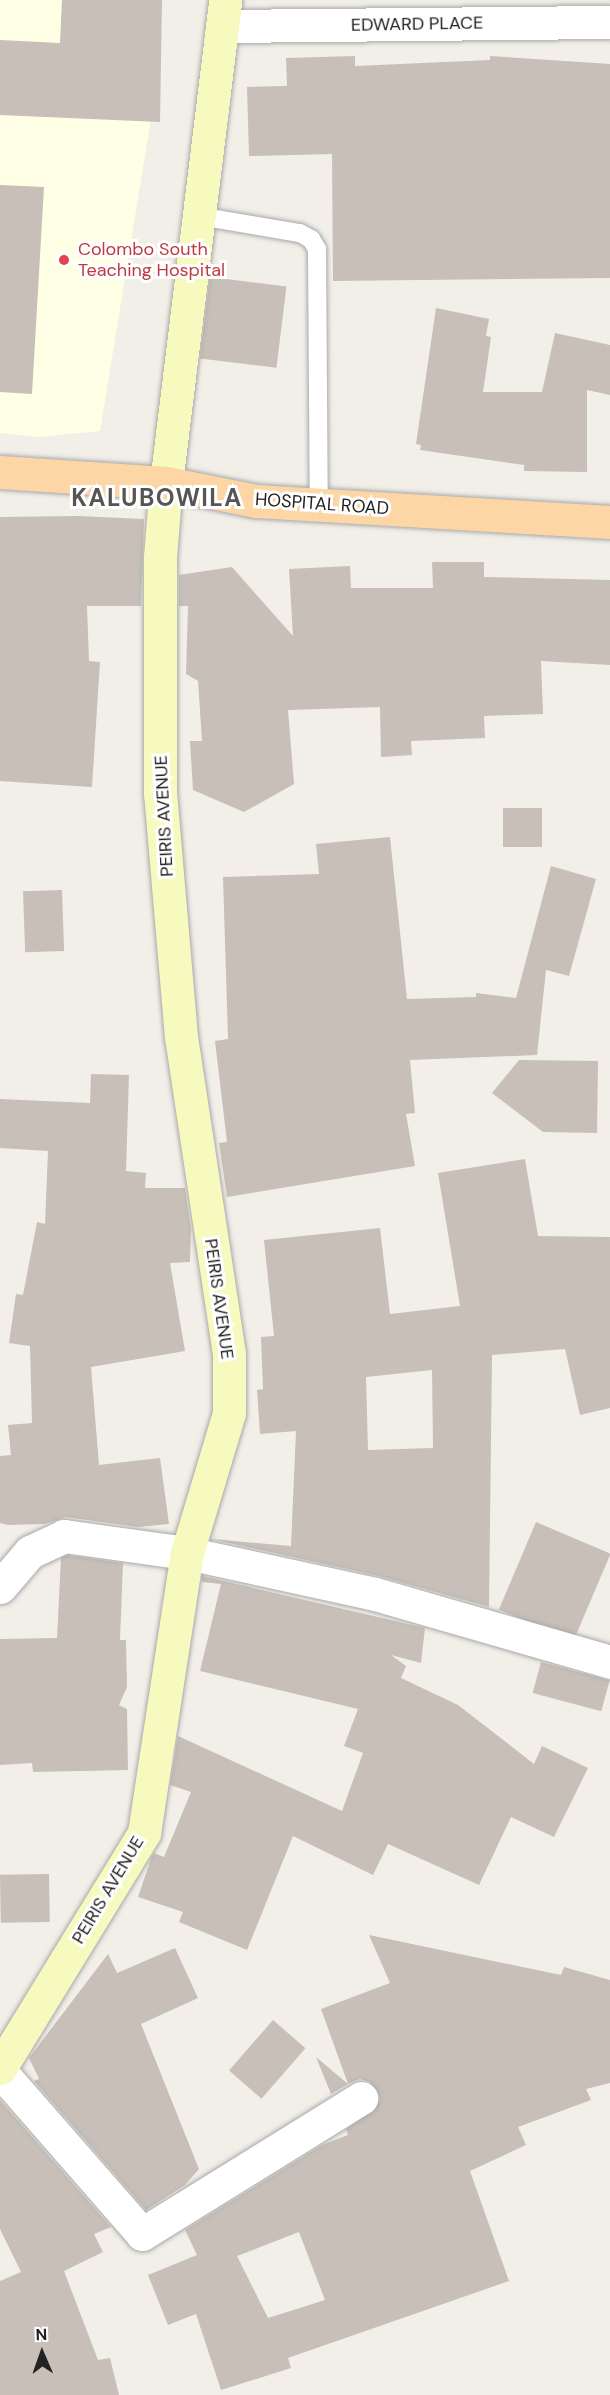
<!DOCTYPE html>
<html>
<head>
<meta charset="utf-8">
<style>
	body { margin:0 }
	#map { position:relative; width:610px; height:2395px; overflow:hidden; background:#f2efe9; font-family:"DM Sans",sans-serif }
	div>[style] { position:absolute }
	.education>* { inset:0; background:#ffffe5 }
	.building>* { inset:0; background:#c7bfb8; transform-origin:0 0 }
	.roads { filter:drop-shadow(0 0 2px #a9a9a9) drop-shadow(0 0 2px #a9a9a9) }
	.lane>* { height:18px; margin:-9px; padding:0 9px; transform-origin:9px; border-radius:9px; background:#fff }
	.street>* { height:33px; margin:-16.5px; padding:0 16.5px; transform-origin:16.5px; border-radius:16.5px; background:#fff }
	.secondary>* { height:33px; margin:-16.5px; padding:0 16.5px; transform-origin:16.5px; border-radius:16.5px; background:#f7fabf }
	.primary>* { height:33px; margin:-16.5px; padding:0 16.5px; transform-origin:16.5px; border-radius:16.5px; background:#fcd6a4 }
	.dots>* { width:16px; height:16px; translate:-50% -50%; box-sizing:border-box; border:3px solid #fff; border-radius:50% }
	span { translate:-50% -50%; white-space:nowrap; text-align:center; line-height:1.15; -webkit-text-stroke:6px #fff; paint-order:stroke }
	.street-label { font-size:18px; color:#222 }
	.health-label { font-size:18px; color:#be3a42 }
	.left { translate:0 -50%; text-align:left }
	.district-label { font-size:24px; color:#555; font-weight:700; letter-spacing:1.5px }
	.north { position:absolute; left:12px; top:2323px; width:60px; height:60px; -webkit-text-stroke:4px #fff; paint-order:stroke; rotate:358deg; font-size:16px; font-weight:700; line-height:24px; text-align:center; color:#222 }
	.north::after { content:''; display:block; margin:auto; width:21px; height:27px; background:#222; clip-path:polygon(50% 0,100% 100%,50% 72%,0 100%) }
</style>
</head>
<body>
<div id="map">
	<div class="education">
		<i style="clip-path:polygon(0 0,160px 0,156px 88px,100px 431px,39px 437px,0 433px)"></i>
	</div>
	<div class="building">
		<i style="clip-path:polygon(62px 0,162px 0,160px 122px,0 115px,0 40px,60px 43px)"></i>
		<i style="clip-path:polygon(355px 56px,355px 66px,490px 60px,490px 56px,610px 64px,610px 278px,333px 281px,332px 154px,249px 156px,247px 87px,287px 86px,286px 58px)"></i>
		<i style="clip-path:polygon(0 185px,44px 187px,32px 394px,0 392px)"></i>
		<i style="left:210px;top:277px;width:77px;height:82px;rotate:7deg"></i>
		<i style="clip-path:polygon(436px 308px,489px 319px,486px 336px,491px 337px,483px 392px,542px 392px,555px 333px,610px 345px,610px 395px,587px 390px,587px 472px,524px 471px,524px 465px,420px 450px,421px 445px,416px 444px)"></i>
		<i style="clip-path:polygon(78px 516px,144px 519px,141px 606px,87px 606px,89px 661px,100px 662px,92px 787px,0 781px,0 517px)"></i>
		<i style="clip-path:polygon(432px 562px,484px 562px,484px 577px,610px 580px,610px 665px,541px 661px,543px 714px,484px 716px,485px 738px,411px 741px,412px 755px,381px 757px,380px 707px,288px 710px,294px 784px,244px 812px,193px 790px,190px 741px,202px 741px,198px 681px,186px 674px,188px 606px,179px 606px,179px 575px,232px 567px,293px 636px,289px 569px,350px 566px,351px 588px,433px 588px)"></i>
		<i style="left:503px;top:808px;width:39px;height:39px"></i>
		<i style="clip-path:polygon(390px 837px,407px 999px,476px 997px,476px 993px,516px 998px,551px 866px,596px 879px,569px 976px,546px 970px,537px 1055px,410px 1060px,415px 1113px,406px 1114px,415px 1166px,227px 1197px,219px 1143px,227px 1142px,215px 1041px,228px 1039px,223px 877px,319px 874px,316px 844px)"></i>
		<i style="left:62px;top:890px;width:61px;height:39px;rotate:88deg"></i>
		<i style="clip-path:polygon(519px 1060px,598px 1061px,597px 1133px,543px 1132px,492px 1093px)"></i>
		<i style="clip-path:polygon(91px 1074px,129px 1075px,126px 1171px,146px 1173px,145px 1188px,185px 1188px,191px 1229px,190px 1262px,170px 1263px,185px 1351px,91px 1367px,99px 1465px,160px 1458px,169px 1524px,138px 1527px,66px 1517px,45px 1524px,8px 1525px,0 1523px,0 1456px,11px 1455px,8px 1425px,32px 1423px,30px 1346px,9px 1343px,16px 1294px,23px 1295px,37px 1222px,45px 1224px,48px 1151px,0 1148px,0 1099px,90px 1103px)"></i>
		<i style="clip-path:polygon(evenodd,525px 1159px,538px 1236px,610px 1237px,610px 1408px,580px 1415px,565px 1349px,492px 1355px,489px 1607px,379px 1576px,211px 1539px,291px 1546px,296px 1431px,260px 1434px,257px 1390px,263px 1389px,261px 1337px,274px 1336px,264px 1240px,380px 1228px,390px 1314px,460px 1306px,438px 1173px,525px 1159px,432px 1370px,433px 1448px,368px 1450px,366px 1377px,432px 1370px)"></i>
		<i style="left:536px;top:1522px;width:81px;height:95px;rotate:23deg"></i>
		<i style="clip-path:polygon(67px 1555px,123px 1563px,120px 1640px,126px 1640px,127px 1687px,119px 1705px,127px 1709px,128px 1770px,33px 1772px,32px 1763px,0 1765px,0 1639px,57px 1638px,61px 1558px)"></i>
		<i style="clip-path:polygon(202px 1576px,425px 1628px,421px 1663px,391px 1655px,406px 1666px,401px 1678px,458px 1705px,534px 1764px,542px 1746px,588px 1768px,554px 1837px,511px 1817px,479px 1885px,388px 1844px,373px 1875px,293px 1836px,247px 1950px,179px 1922px,183px 1912px,138px 1897px,152px 1856px,154px 1853px,164px 1857px,191px 1792px,170px 1785px,178px 1736px,342px 1811px,363px 1753px,344px 1746px,358px 1709px,200px 1671px,221px 1584px,202px 1582px)"></i>
		<i style="left:541px;top:1662px;width:71px;height:32px;rotate:15deg"></i>
		<i style="left:49px;top:1874px;width:48px;height:49px;rotate:89deg"></i>
		<i style="clip-path:polygon(evenodd,369px 1935px,561px 1975px,564px 1967px,610px 1980px,610px 2083px,586px 2089px,591px 2100px,518px 2127px,526px 2145px,470px 2171px,509px 2281px,288px 2358px,291px 2368px,221px 2390px,196px 2314px,168px 2325px,148px 2275px,197px 2255px,185px 2230px,322px 2145px,348px 2135px,346px 2129px,377px 2107px,380px 2097px,370px 2082px,360px 2079px,348px 2084px,321px 2009px,390px 1983px,369px 1935px,299px 2232px,325px 2300px,268px 2318px,237px 2256px,299px 2232px)"></i>
		<i style="clip-path:polygon(175px 1948px,198px 1998px,141px 2024px,199px 2169px,185px 2185px,146px 2210px,34px 2081px,39px 2079px,29px 2058px,108px 1954px,117px 1973px)"></i>
		<i style="left:273px;top:2020px;width:43px;height:67px;rotate:41deg"></i>
		<i style="clip-path:polygon(316px 2057px,348px 2084px,331px 2094px)"></i>
		<i style="clip-path:polygon(0 2100px,111px 2227px,94px 2234px,103px 2252px,64px 2271px,98px 2360px,110px 2358px,119px 2395px,0 2395px,0 2281px,21px 2272px,0 2229px)"></i>
	</div>
	<div class="roads">
		<div class="lane">
			<i style="left:199px;top:216px;width:102px;rotate:9.6deg"></i>
			<i style="left:300px;top:233px;width:13px;rotate:29deg"></i>
			<i style="left:311px;top:239px;width:12px;rotate:59deg"></i>
			<i style="left:317px;top:249px;width:255px;rotate:89.6deg"></i>
		</div>
		<div class="street">
			<i style="left:223px;top:26px;width:387px;rotate:-0.6deg"></i>
			<i style="left:0;top:1587px;width:46px;rotate:-49.4deg"></i>
			<i style="left:30px;top:1552px;width:38px;rotate:-25deg"></i>
			<i style="left:64px;top:1536px;width:124px;rotate:7.9deg"></i>
			<i style="left:187px;top:1553px;width:192px;rotate:12.3deg"></i>
			<i style="left:375px;top:1594px;width:245px;rotate:16.1deg"></i>
			<i style="left:0;top:2071px;width:216px;rotate:48.9deg"></i>
			<i style="left:142px;top:2234px;width:258px;rotate:-31.8deg"></i>
		</div>
		<div class="secondary">
			<i style="left:0;top:2068px;width:276px;rotate:-58.5deg"></i>
			<i style="left:144px;top:1833px;width:283px;rotate:-81.3deg"></i>
			<i style="left:187px;top:1553px;width:146px;rotate:-73.3deg"></i>
			<i style="left:229px;top:1413px;width:59px;rotate:-90deg"></i>
			<i style="left:229px;top:1354px;width:321px;rotate:-98.6deg"></i>
			<i style="left:181px;top:1037px;width:244px;rotate:-94.9deg"></i>
			<i style="left:160px;top:794px;width:237px;rotate:-90deg"></i>
			<i style="left:160px;top:557px;width:74px;rotate:-85.4deg"></i>
			<i style="left:166px;top:483px;width:487px;rotate:-83deg"></i>
		</div>
		<div class="primary">
			<i style="left:0;top:472px;width:166px;rotate:3.8deg"></i>
			<i style="left:166px;top:483px;width:92px;rotate:11.3deg"></i>
			<i style="left:256px;top:501px;width:355px;rotate:3.4deg"></i>
		</div>
	</div>
	<div class="dots">
		<i style="left:64px;top:260px;background:#e0444e"></i>
	</div>
	<div class="street-label">
		<span style="left:417px;top:24px;rotate:-1deg">EDWARD PLACE</span>
		<span style="left:322px;top:504px;rotate:4deg">HOSPITAL ROAD</span>
		<span style="left:164px;top:816px;rotate:-93deg">PEIRIS AVENUE</span>
		<span style="left:219px;top:1299px;rotate:82deg">PEIRIS AVENUE</span>
		<span style="left:108px;top:1890px;rotate:-59deg">PEIRIS AVENUE</span>
	</div>
	<div class="health-label">
		<span class="left" style="left:78px;top:260px">Colombo South<br>Teaching Hospital</span>
	</div>
	<div class="district-label">
		<span style="left:157px;top:498px">KALUBOWILA</span>
	</div>
	<div class="north">N</div>
</div>
</body>
</html>
